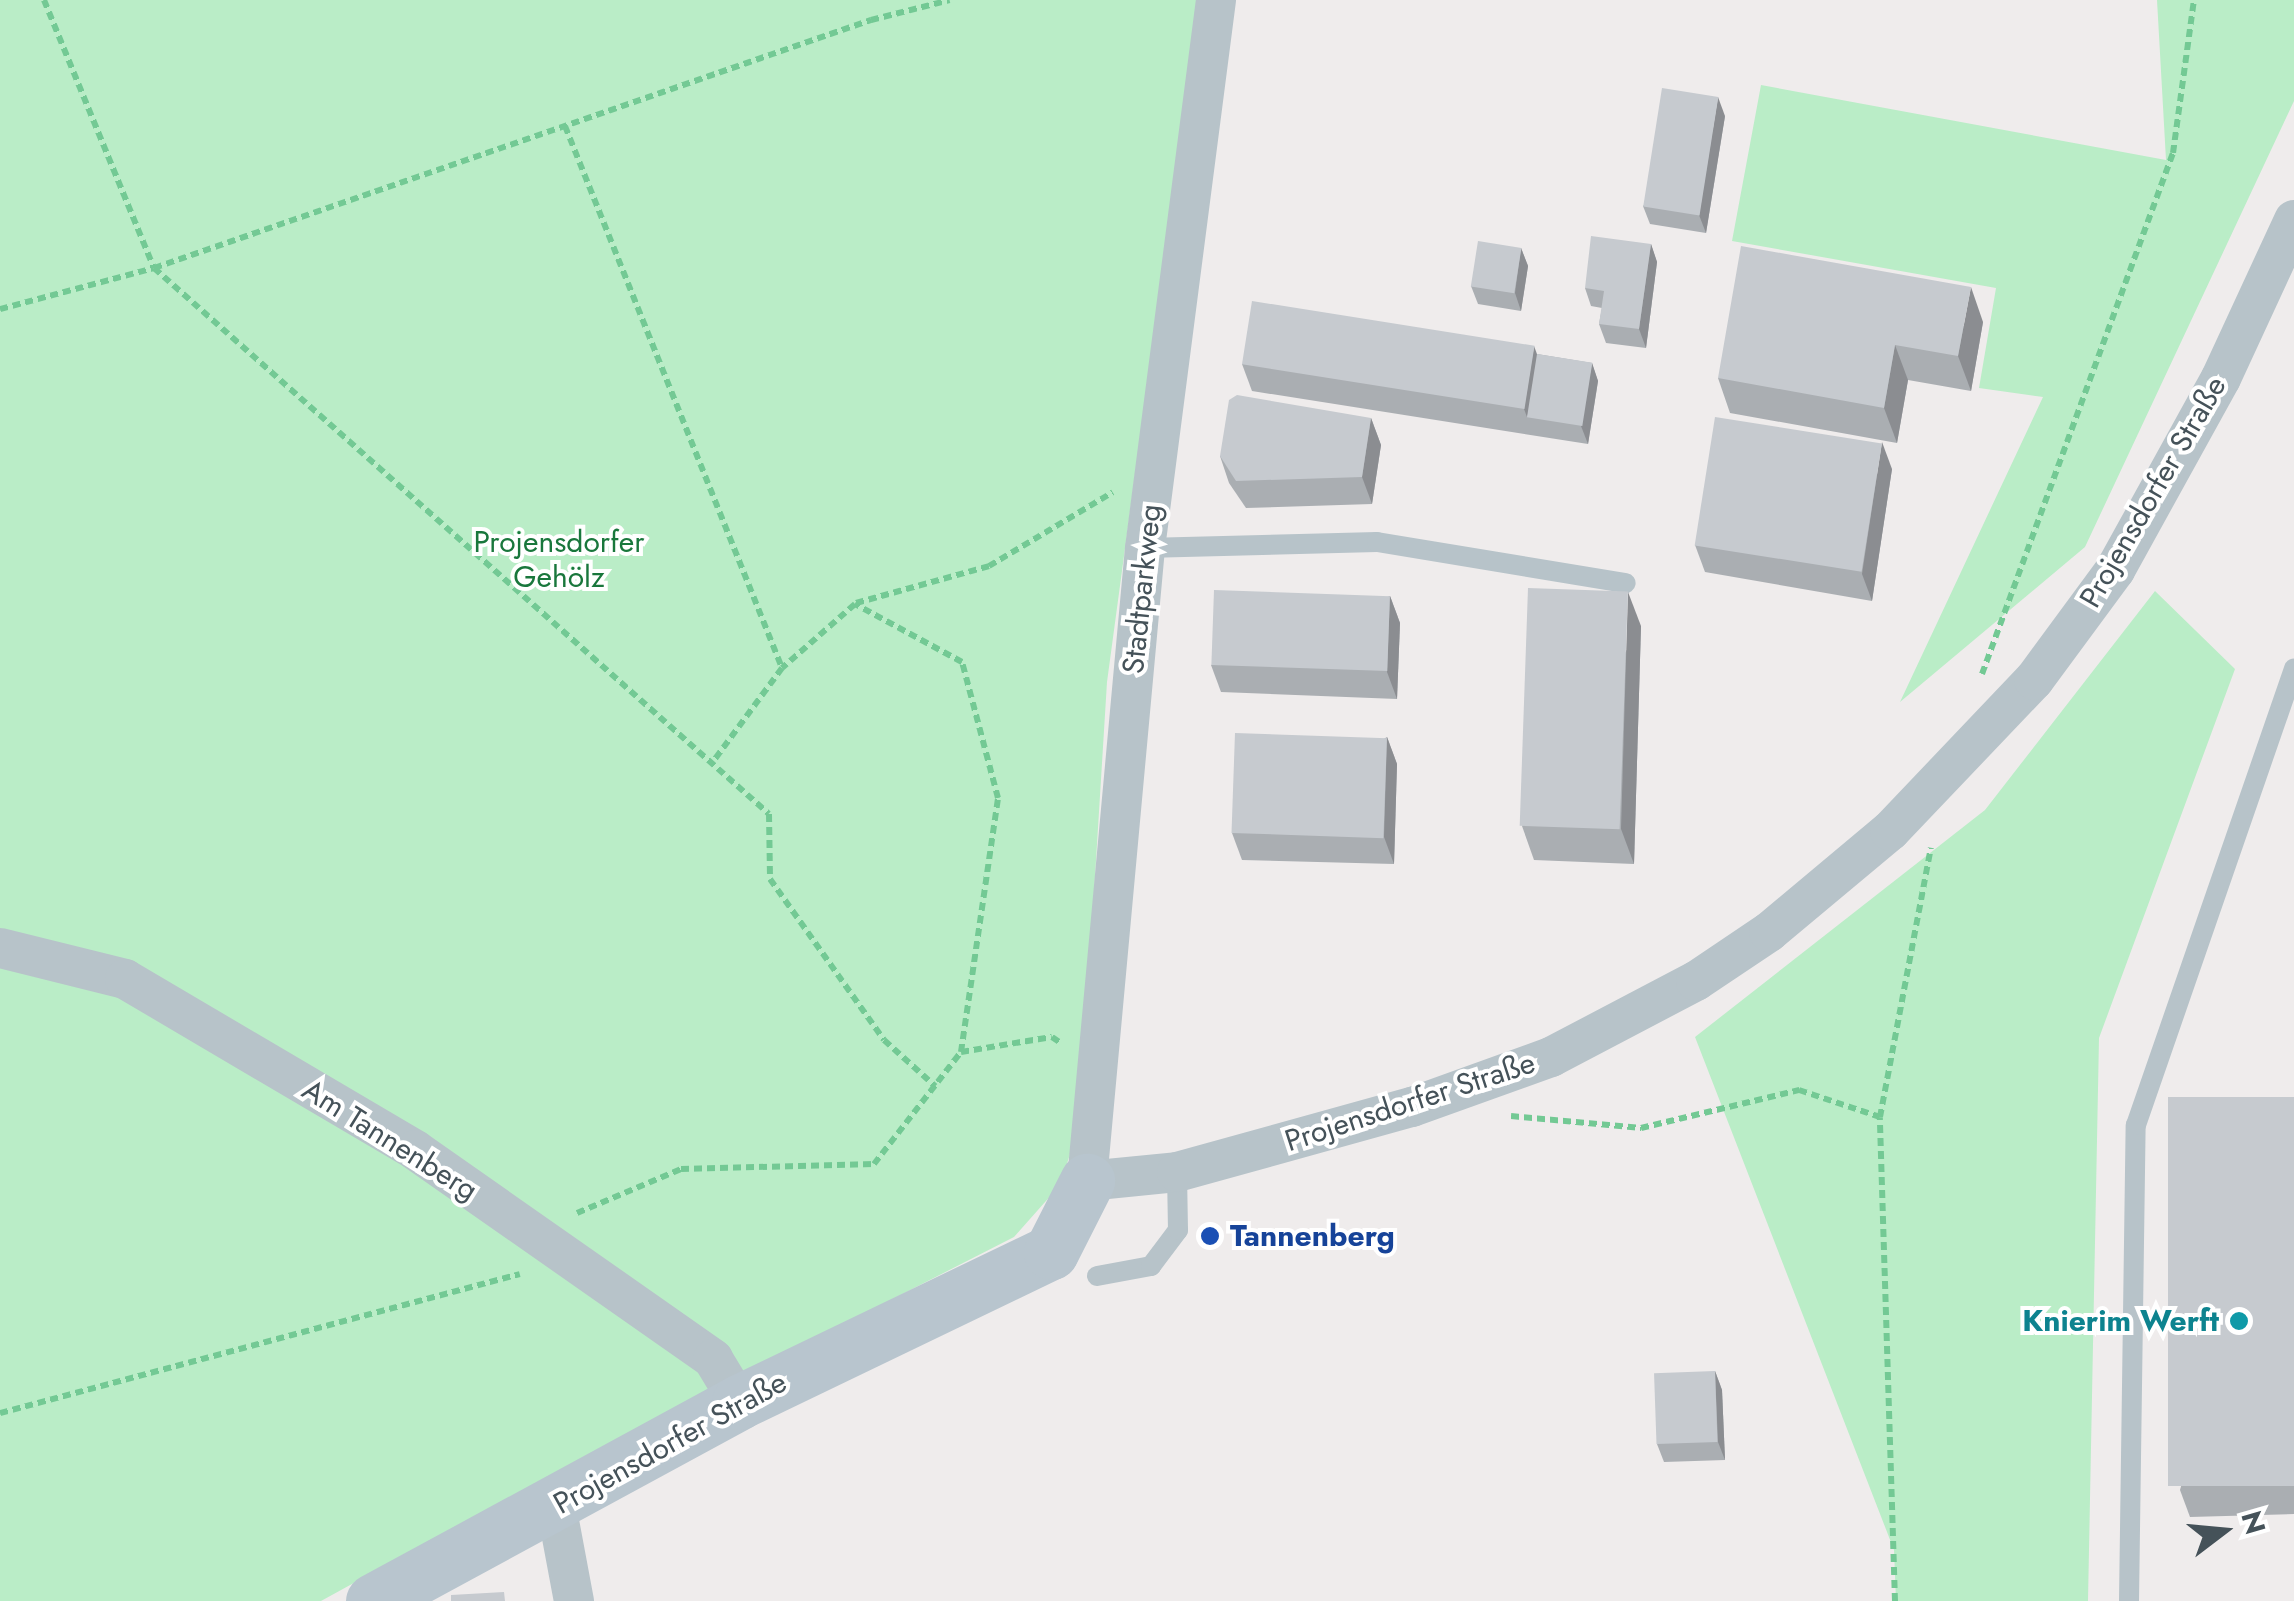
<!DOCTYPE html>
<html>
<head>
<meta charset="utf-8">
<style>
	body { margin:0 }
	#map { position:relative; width:2294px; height:1601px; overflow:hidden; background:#efecec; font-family:Jost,sans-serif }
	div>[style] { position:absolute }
	.green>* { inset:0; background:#baedc7 }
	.path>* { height:6px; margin-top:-3px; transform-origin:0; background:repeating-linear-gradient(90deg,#73c994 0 8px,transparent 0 13px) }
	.lane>* { height:20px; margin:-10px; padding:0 10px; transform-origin:10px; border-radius:10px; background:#b7c3c9 }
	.street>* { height:40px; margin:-20px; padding:0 20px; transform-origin:20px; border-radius:20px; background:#b7c3c9 }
	.secondary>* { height:55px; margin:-27.5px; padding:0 27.5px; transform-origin:27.5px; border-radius:27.5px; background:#b8c5ce }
	.wall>* { inset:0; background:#aaaeb2 }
	.shaded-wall>* { inset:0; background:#8b8d91 }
	.building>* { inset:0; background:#c6cacf; transform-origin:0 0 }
	.dots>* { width:28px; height:28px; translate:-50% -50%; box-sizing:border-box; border:5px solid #fff; border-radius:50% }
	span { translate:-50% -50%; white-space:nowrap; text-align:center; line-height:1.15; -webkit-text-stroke:8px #fff; paint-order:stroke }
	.street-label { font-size:30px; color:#455259 }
	.park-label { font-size:30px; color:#19773c }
	.transit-label { font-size:30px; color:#164399; font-weight:700 }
	.left { translate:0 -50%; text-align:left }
	.culture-label { font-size:30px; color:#0d838f; font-weight:700 }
	.right { translate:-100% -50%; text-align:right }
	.north { position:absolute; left:2174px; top:1481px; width:100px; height:100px; -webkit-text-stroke:8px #fff; paint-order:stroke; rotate:74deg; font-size:28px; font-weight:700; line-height:40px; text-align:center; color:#455259 }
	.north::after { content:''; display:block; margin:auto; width:35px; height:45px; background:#455259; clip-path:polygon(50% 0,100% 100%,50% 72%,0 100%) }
</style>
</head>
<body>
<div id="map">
	<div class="green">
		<i style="clip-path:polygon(0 0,1199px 0,1107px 682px,1080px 1120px,1061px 1184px,1014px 1237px,589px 1454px,321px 1601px,0 1601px)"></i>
		<i style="clip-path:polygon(2157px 0,2294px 0,2294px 101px,2085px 547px,1900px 702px,2043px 397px,1979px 388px,1996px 288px,1732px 241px,1761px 85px,2166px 160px)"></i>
		<i style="clip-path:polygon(2155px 591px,2235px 669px,2099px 1038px,2088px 1601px,1896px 1601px,1894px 1550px,1695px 1037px,1985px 810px)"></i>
	</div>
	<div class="path">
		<i style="left:44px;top:0;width:290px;rotate:67.7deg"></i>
		<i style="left:154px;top:268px;width:822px;rotate:41.6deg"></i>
		<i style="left:769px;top:814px;width:65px;rotate:89.1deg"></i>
		<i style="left:770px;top:879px;width:197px;rotate:54.7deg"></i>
		<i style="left:884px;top:1040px;width:69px;rotate:42deg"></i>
		<i style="left:565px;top:126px;width:584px;rotate:68.18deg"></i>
		<i style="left:782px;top:668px;width:118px;rotate:126.4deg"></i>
		<i style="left:0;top:309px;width:159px;rotate:-14.9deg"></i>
		<i style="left:154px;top:268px;width:759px;rotate:-19.08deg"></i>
		<i style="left:871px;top:20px;width:81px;rotate:-14.2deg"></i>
		<i style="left:856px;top:603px;width:138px;rotate:-15.5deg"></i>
		<i style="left:989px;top:566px;width:144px;rotate:-30.8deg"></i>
		<i style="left:1982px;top:674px;width:555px;rotate:-69.87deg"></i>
		<i style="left:2173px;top:153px;width:154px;rotate:-82.2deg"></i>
		<i style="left:961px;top:1052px;width:92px;rotate:-9.4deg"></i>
		<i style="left:1052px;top:1037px;width:11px;rotate:34deg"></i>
		<i style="left:1511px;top:1116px;width:131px;rotate:5.3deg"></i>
		<i style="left:1641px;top:1128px;width:163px;rotate:-13.5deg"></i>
		<i style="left:1799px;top:1090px;width:85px;rotate:18.4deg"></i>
		<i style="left:577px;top:1213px;width:113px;rotate:-22.9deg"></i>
		<i style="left:681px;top:1169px;width:193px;rotate:-1.5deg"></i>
		<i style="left:874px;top:1164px;width:142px;rotate:-52.2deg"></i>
		<i style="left:961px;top:1052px;width:257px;rotate:-81.7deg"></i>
		<i style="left:998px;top:798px;width:141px;rotate:-104.8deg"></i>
		<i style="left:962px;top:662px;width:122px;rotate:-151.5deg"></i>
		<i style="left:855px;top:604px;width:97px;rotate:138.8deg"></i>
		<i style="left:0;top:1413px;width:538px;rotate:-14.97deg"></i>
		<i style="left:1895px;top:1601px;width:484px;rotate:-91.8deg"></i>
		<i style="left:1880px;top:1117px;width:274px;rotate:-79.3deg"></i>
	</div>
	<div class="lane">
		<i style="left:1145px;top:548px;width:232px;rotate:-1.5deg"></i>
		<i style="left:1377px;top:542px;width:252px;rotate:9.4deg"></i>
		<i style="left:1097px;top:1276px;width:55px;rotate:-10.5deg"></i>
		<i style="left:1151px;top:1266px;width:45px;rotate:-53.1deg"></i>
		<i style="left:1178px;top:1230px;width:58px;rotate:-91deg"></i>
		<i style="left:2129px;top:1601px;width:476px;rotate:-89.2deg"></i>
		<i style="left:2136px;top:1125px;width:483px;rotate:-70.9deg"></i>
	</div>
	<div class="street">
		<i style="left:1216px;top:0;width:553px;rotate:97.38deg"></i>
		<i style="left:1145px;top:548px;width:636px;rotate:95.24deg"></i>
		<i style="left:1087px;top:1181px;width:90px;rotate:-5.7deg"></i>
		<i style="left:1177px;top:1172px;width:244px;rotate:-15.5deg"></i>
		<i style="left:1412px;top:1107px;width:148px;rotate:-19.8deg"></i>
		<i style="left:1551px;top:1057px;width:164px;rotate:-27.7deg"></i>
		<i style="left:1696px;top:981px;width:88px;rotate:-33.9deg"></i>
		<i style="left:1769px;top:932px;width:158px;rotate:-39.9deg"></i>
		<i style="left:1890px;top:831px;width:209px;rotate:-46.4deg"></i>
		<i style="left:2034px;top:680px;width:137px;rotate:-53.6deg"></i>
		<i style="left:2115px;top:570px;width:219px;rotate:-61.1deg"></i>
		<i style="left:2221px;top:378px;width:174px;rotate:-65.2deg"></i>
		<i style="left:0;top:948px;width:129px;rotate:13.9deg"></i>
		<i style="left:125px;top:979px;width:337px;rotate:30.5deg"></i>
		<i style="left:415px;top:1150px;width:364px;rotate:35deg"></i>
		<i style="left:713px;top:1359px;width:50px;rotate:58.8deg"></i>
		<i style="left:556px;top:1505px;width:98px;rotate:79.4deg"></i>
	</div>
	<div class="secondary">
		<i style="left:373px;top:1601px;width:417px;rotate:-28.5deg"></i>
		<i style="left:739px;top:1402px;width:346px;rotate:-25.7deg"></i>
		<i style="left:1051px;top:1252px;width:80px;rotate:-63.1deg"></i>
	</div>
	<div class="wall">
		<i style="clip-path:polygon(1725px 116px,1706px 233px,1650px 224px,1643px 206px)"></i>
		<i style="clip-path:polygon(1651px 244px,1657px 262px,1646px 348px,1606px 343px,1599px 324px,1602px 308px,1591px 306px,1585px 288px)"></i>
		<i style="clip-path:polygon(1521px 248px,1528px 266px,1521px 311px,1478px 304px,1471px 286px)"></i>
		<i style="clip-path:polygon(1983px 322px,1971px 391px,1908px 380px,1897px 443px,1730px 413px,1718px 378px)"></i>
		<i style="clip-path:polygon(1537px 354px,1592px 363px,1598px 381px,1588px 444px,1252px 391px,1242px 364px)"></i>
		<i style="clip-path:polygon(1371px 418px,1381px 445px,1372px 504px,1246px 508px,1229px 483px,1220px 456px)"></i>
		<i style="clip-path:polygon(1892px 469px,1872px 601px,1705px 572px,1695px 545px)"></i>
		<i style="clip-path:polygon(1390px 596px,1400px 623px,1397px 699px,1221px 692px,1211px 665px)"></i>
		<i style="clip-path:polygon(1641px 626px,1634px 864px,1534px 860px,1522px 826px)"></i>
		<i style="clip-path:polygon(1387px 737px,1397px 764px,1394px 864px,1242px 860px,1232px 833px)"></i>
		<i style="clip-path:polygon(2294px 1097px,2294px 1514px,2190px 1517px,2180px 1490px)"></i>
		<i style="clip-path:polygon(1715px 1371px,1722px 1390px,1725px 1460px,1664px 1462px,1657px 1444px)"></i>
	</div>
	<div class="shaded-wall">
		<i style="clip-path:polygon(1718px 97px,1725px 116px,1706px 233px,1699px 215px)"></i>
		<i style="clip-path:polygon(1651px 244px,1657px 262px,1646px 348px,1639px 329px)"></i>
		<i style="clip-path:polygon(1521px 248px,1528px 266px,1521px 311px,1515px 293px)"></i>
		<i style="clip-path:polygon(1971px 287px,1983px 322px,1971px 391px,1958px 356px)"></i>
		<i style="clip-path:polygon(1895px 345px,1908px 380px,1897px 443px,1884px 408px)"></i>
		<i style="clip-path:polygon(1534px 346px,1544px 373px,1527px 417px,1524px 409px)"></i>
		<i style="clip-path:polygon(1592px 363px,1598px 381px,1588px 444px,1581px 426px)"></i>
		<i style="clip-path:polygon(1371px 418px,1381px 445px,1372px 504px,1362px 477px)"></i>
		<i style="clip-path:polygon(1882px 442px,1892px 469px,1872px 601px,1862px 574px)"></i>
		<i style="clip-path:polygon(1628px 592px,1641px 626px,1634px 864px,1621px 829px)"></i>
		<i style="clip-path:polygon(1390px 596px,1400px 623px,1397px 699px,1387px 672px)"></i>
		<i style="clip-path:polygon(1387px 737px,1397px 764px,1394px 864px,1384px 837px)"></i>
		<i style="clip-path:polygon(1715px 1371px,1722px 1390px,1725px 1460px,1718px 1442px)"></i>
	</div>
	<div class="building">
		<i style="left:1662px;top:88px;width:57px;height:120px;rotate:9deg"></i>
		<i style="clip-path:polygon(1591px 236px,1651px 244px,1639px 329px,1599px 324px,1604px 291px,1585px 288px)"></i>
		<i style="left:1478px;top:241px;width:44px;height:46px;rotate:9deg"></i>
		<i style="clip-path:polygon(1741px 246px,1971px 287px,1958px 356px,1895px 345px,1884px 408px,1718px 378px)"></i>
		<i style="left:1252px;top:301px;width:286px;height:64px;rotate:9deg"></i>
		<i style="left:1537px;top:354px;width:56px;height:64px;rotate:9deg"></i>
		<i style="clip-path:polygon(1237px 395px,1371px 418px,1362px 477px,1236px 481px,1220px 456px,1229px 400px)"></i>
		<i style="left:1715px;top:417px;width:169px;height:130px;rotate:9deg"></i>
		<i style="left:1528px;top:588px;width:100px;height:238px;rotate:2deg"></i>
		<i style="left:1214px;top:590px;width:176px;height:75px;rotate:2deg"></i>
		<i style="left:1235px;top:733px;width:152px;height:100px;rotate:2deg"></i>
		<i style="left:2294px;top:1097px;width:389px;height:126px;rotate:90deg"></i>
		<i style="left:1715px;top:1371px;width:71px;height:61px;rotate:88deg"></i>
		<i style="clip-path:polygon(504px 1592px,505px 1601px,451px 1601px,451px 1595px)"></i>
	</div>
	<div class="dots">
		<i style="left:1210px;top:1236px;background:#1a4fb4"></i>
		<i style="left:2239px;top:1321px;background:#0f9aa8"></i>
	</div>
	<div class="street-label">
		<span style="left:2153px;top:492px;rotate:-60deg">Projensdorfer Straße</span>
		<span style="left:1142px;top:589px;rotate:-84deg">Stadtparkweg</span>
		<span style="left:1410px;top:1102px;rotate:-18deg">Projensdorfer Straße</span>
		<span style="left:390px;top:1140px;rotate:32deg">Am Tannenberg</span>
		<span style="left:670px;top:1443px;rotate:-29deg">Projensdorfer Straße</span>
	</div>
	<div class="park-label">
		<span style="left:559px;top:559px">Projensdorfer<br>Gehölz</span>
	</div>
	<div class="transit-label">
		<span class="left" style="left:1230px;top:1236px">Tannenberg</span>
	</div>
	<div class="culture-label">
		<span class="right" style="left:2219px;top:1321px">Knierim Werft</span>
	</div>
	<div class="north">N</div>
</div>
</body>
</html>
